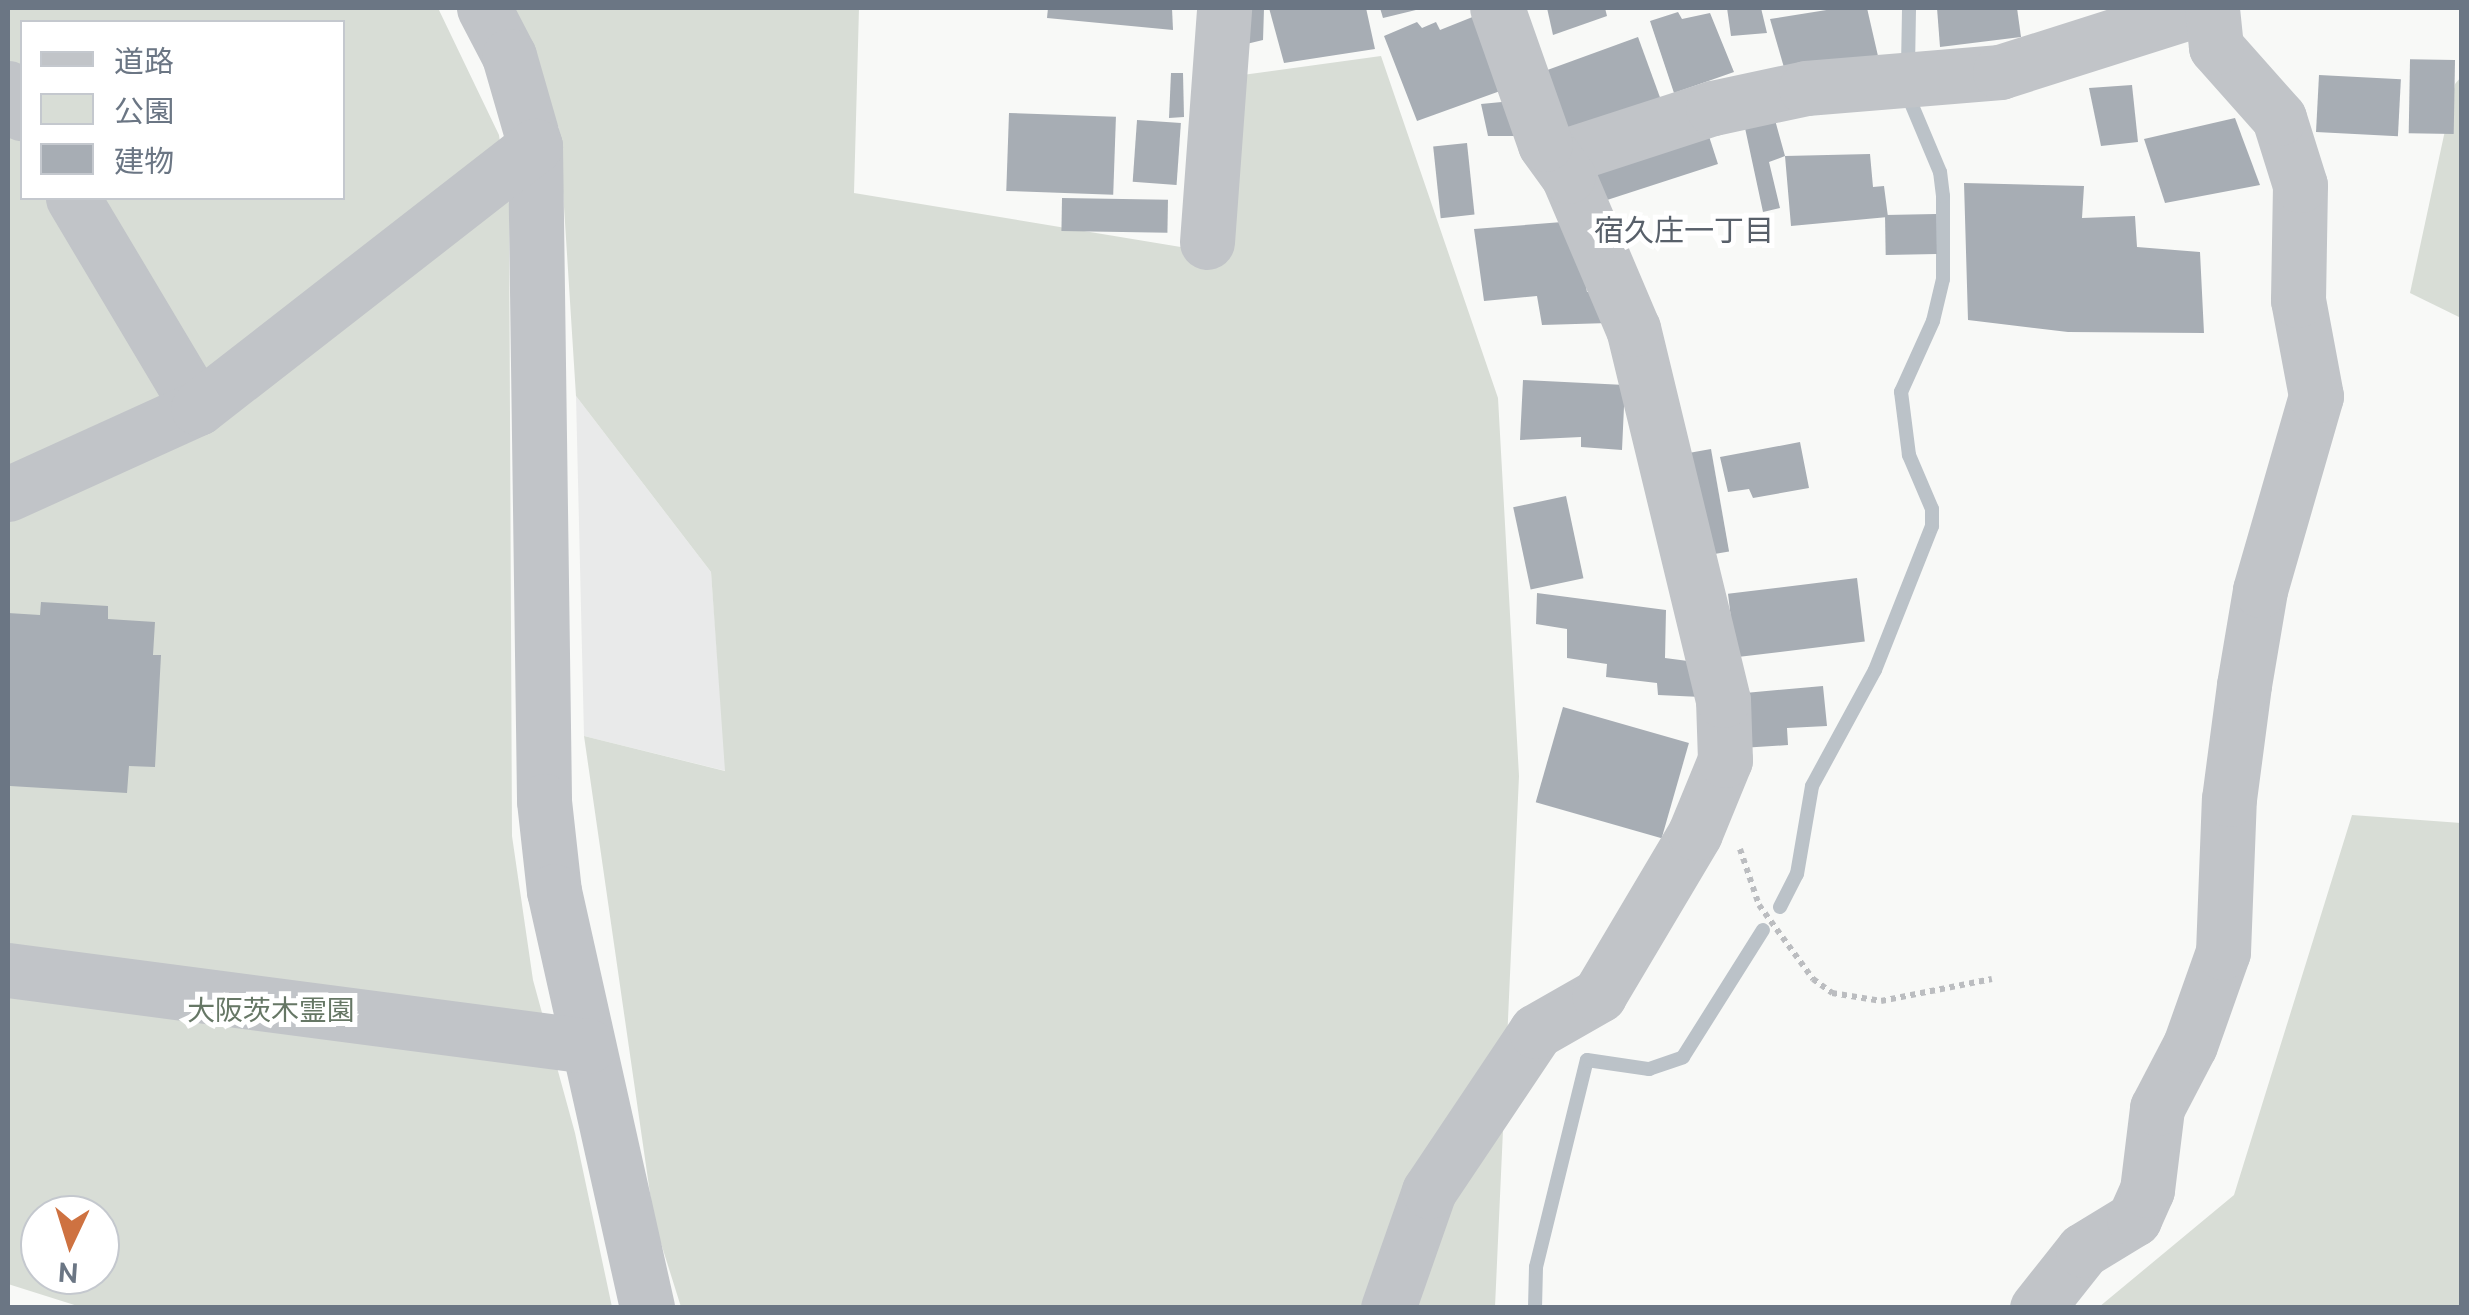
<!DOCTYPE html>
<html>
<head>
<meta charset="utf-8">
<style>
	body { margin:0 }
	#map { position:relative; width:2469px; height:1315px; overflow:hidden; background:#f8f9f7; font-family:Ubuntu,"Noto Sans JP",sans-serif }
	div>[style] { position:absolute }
	.built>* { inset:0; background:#e9eaea }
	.green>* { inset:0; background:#d8ddd6 }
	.stream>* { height:14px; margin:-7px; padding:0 7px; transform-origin:7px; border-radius:7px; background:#bbc2c8 }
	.building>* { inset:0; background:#a7adb4; transform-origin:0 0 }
	.path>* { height:6px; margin-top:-3px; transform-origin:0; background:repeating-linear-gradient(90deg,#bbbdc0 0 5px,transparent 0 10px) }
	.minor>* { height:55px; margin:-27.5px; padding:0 27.5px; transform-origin:27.5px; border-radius:27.5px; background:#c1c4c8 }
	span { translate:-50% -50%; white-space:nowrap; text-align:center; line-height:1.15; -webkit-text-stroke:10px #fff; paint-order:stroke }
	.park-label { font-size:28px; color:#667765 }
	.neighbourhood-label { font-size:30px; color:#58606a }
	.frame { position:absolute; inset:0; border:10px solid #6b7684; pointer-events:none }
	.legend { position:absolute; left:20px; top:20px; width:325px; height:180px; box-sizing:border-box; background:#fff; border:2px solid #c4c8ce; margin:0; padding:12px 18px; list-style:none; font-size:30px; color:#6b7684 }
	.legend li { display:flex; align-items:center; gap:20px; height:50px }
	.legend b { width:50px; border:2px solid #c4c8ce }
	.north { position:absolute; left:20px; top:1195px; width:100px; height:100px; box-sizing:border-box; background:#fff; border:2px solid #c4c8ce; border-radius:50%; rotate:184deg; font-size:28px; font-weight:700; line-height:40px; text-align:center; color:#6b7684 }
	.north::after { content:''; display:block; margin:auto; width:35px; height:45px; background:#ce7241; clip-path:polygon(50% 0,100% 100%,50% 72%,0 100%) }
</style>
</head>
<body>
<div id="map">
	<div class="built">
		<i style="clip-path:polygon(576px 396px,711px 572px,726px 771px,584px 736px)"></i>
	</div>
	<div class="green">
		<i style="clip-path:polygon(evenodd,8px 8px,438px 8px,499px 135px,509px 204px,512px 836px,533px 980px,575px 1133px,612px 1307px,84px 1308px,8px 1284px,8px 8px,22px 22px,342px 22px,342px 198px,22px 198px,22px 22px,8px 8px,40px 1215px,100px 1215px,100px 1275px,40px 1275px,40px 1215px)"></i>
		<i style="clip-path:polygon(498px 8px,859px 8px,854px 193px,1217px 253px,1235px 76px,1381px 56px,1498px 398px,1519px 776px,1495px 1307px,681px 1307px,654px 1221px,584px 736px,725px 771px,711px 572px,576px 396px,559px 128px)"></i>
		<i style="clip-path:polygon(2461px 77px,2461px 318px,2410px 293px,2455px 84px)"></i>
		<i style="clip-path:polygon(2352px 815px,2461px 823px,2461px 1307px,2099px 1307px,2234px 1195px)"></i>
	</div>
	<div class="stream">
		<i style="left:1908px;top:67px;width:59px;rotate:-89deg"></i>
		<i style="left:1780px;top:907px;width:37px;rotate:-63deg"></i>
		<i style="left:1797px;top:874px;width:89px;rotate:-80.3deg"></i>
		<i style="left:1812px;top:786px;width:132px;rotate:-61.5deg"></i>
		<i style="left:1875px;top:670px;width:155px;rotate:-68.4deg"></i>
		<i style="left:1932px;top:526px;width:17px;rotate:-90deg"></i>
		<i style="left:1932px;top:509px;width:59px;rotate:-113.1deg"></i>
		<i style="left:1909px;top:455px;width:64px;rotate:-97.2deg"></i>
		<i style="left:1901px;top:392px;width:78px;rotate:-65.7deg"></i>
		<i style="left:1933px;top:321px;width:43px;rotate:-76.6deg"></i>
		<i style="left:1943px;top:279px;width:83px;rotate:-90deg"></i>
		<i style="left:1943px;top:196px;width:24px;rotate:-97deg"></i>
		<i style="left:1940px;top:172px;width:82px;rotate:-112.8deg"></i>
		<i style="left:1535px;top:1308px;width:41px;rotate:-88.6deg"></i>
		<i style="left:1536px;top:1267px;width:213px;rotate:-76.2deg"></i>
		<i style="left:1587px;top:1060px;width:63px;rotate:8.3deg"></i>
		<i style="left:1649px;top:1069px;width:36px;rotate:-19deg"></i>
		<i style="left:1683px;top:1057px;width:150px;rotate:-57.8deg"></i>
	</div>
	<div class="building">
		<i style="clip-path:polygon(1048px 8px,1172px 8px,1173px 30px,1047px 18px)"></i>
		<i style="clip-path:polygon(1235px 8px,1264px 8px,1263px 40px,1234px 47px)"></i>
		<i style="clip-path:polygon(1269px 8px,1366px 8px,1375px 49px,1284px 63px)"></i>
		<i style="clip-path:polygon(1380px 8px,1420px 8px,1420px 9px,1383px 18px)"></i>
		<i style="clip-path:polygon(1547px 8px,1605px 8px,1607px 16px,1553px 35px)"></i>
		<i style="clip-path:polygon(1727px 8px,1761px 8px,1767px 33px,1731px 36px)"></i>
		<i style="clip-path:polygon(1839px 8px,1867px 8px,1878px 56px,1785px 71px,1770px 19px)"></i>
		<i style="clip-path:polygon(1937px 8px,2017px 8px,2021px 37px,1940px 47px)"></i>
		<i style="clip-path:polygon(1485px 12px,1514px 86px,1417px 121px,1384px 36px,1417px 22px,1422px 28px,1436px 22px,1440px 30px)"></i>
		<i style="clip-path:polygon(1678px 12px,1682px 19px,1710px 13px,1734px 72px,1674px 93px,1650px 21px)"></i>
		<i style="left:1638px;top:37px;width:69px;height:103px;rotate:70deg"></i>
		<i style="left:2455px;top:60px;width:74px;height:45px;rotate:91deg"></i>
		<i style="clip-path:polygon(1171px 73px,1183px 73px,1184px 117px,1169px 118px)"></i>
		<i style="left:2319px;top:75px;width:82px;height:57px;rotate:3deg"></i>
		<i style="clip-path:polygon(2132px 85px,2138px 142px,2101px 146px,2089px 88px)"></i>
		<i style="clip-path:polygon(1512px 101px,1516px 136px,1488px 136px,1481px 104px)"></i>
		<i style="clip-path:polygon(1772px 109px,1785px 156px,1769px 162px,1780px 208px,1763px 212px,1742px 114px)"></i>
		<i style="left:1009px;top:113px;width:107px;height:78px;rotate:2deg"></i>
		<i style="clip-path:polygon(2235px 118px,2260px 185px,2165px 203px,2144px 139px)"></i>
		<i style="left:1137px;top:120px;width:44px;height:62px;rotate:4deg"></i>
		<i style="left:1705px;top:124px;width:42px;height:132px;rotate:72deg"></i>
		<i style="left:1467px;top:143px;width:72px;height:34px;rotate:84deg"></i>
		<i style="clip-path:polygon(1870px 154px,1873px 187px,1884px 186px,1888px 217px,1791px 226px,1785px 156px)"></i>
		<i style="clip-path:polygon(1964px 183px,2084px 186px,2082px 218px,2135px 216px,2137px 247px,2200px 252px,2204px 333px,2068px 332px,1968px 320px)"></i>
		<i style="left:1062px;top:198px;width:106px;height:33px;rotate:1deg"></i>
		<i style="left:1936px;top:214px;width:40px;height:51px;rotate:89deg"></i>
		<i style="clip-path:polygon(1575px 221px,1587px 292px,1607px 292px,1609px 323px,1542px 325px,1537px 296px,1484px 301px,1474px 229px)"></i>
		<i style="clip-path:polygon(1523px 380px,1625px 385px,1622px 450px,1581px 447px,1581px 437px,1520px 440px)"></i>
		<i style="clip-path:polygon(1800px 442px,1809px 488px,1753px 498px,1749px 489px,1728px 492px,1720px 457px)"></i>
		<i style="left:1711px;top:449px;width:104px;height:37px;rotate:80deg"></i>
		<i style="left:1566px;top:496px;width:84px;height:54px;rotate:78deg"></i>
		<i style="left:1857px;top:578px;width:64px;height:130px;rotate:83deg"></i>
		<i style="clip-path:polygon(1537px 593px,1666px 610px,1665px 658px,1703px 663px,1701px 697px,1658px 695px,1657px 683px,1606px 677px,1607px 664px,1567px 658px,1567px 629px,1536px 624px)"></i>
		<i style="clip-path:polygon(41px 602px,108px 606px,108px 619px,155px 622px,153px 655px,161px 655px,155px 767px,129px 766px,127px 793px,10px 786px,8px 613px,40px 615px)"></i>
		<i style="clip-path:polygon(1823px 686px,1827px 726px,1787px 728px,1788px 745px,1741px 748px,1734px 694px)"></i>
		<i style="left:1563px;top:707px;width:131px;height:99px;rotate:16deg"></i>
	</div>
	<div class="path">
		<i style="left:1740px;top:849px;width:59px;rotate:71.3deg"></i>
		<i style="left:1759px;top:905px;width:92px;rotate:53.9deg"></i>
		<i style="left:1813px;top:979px;width:24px;rotate:36deg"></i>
		<i style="left:1832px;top:993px;width:50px;rotate:9.3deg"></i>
		<i style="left:1881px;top:1001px;width:113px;rotate:-11.2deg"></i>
	</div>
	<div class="minor">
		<i style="left:484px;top:8px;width:54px;rotate:62.5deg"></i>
		<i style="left:509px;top:56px;width:94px;rotate:73.9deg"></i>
		<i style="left:535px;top:146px;width:655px;rotate:89.21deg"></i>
		<i style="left:544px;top:801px;width:91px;rotate:83.7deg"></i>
		<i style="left:554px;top:891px;width:427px;rotate:77.4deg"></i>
		<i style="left:8px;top:88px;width:29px;rotate:61deg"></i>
		<i style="left:1559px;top:158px;width:162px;rotate:-18deg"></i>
		<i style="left:1713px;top:108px;width:95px;rotate:-12.1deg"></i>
		<i style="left:1806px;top:88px;width:195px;rotate:-4.7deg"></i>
		<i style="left:2000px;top:72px;width:212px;rotate:-17.6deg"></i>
		<i style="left:73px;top:198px;width:244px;rotate:59.2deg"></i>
		<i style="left:1207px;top:242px;width:235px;rotate:-85.8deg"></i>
		<i style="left:8px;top:494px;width:209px;rotate:-24.4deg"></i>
		<i style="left:198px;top:408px;width:427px;rotate:-37.9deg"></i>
		<i style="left:8px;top:970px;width:585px;rotate:7.47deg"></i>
		<i style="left:1388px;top:1308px;width:124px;rotate:-70.7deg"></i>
		<i style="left:1429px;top:1191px;width:192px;rotate:-56.2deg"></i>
		<i style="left:1536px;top:1031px;width:73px;rotate:-29.7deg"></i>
		<i style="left:1599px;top:995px;width:188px;rotate:-59.3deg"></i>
		<i style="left:1695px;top:833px;width:79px;rotate:-67.7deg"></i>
		<i style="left:1725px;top:760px;width:60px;rotate:-91.9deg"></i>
		<i style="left:1723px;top:700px;width:382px;rotate:-103.6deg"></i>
		<i style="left:1633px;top:329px;width:166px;rotate:-113deg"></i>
		<i style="left:1568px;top:176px;width:39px;rotate:-126deg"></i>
		<i style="left:1545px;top:144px;width:144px;rotate:-109.4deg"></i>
		<i style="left:2037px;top:1308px;width:74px;rotate:-51.6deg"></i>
		<i style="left:2083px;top:1250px;width:60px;rotate:-31.3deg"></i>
		<i style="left:2134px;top:1219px;width:32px;rotate:-66deg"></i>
		<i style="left:2147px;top:1190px;width:83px;rotate:-83deg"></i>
		<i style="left:2157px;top:1108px;width:71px;rotate:-62.4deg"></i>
		<i style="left:2190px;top:1045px;width:99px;rotate:-70.5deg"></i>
		<i style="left:2223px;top:952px;width:153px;rotate:-87.8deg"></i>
		<i style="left:2229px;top:799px;width:115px;rotate:-82.5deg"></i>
		<i style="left:2244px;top:685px;width:96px;rotate:-80.4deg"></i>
		<i style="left:2260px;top:590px;width:202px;rotate:-73.9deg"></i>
		<i style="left:2316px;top:396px;width:98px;rotate:-100.6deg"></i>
		<i style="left:2298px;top:300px;width:115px;rotate:-89deg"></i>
		<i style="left:2300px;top:185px;width:70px;rotate:-107.4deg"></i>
		<i style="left:2279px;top:118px;width:95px;rotate:-131.6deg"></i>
		<i style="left:2216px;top:47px;width:39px;rotate:-96deg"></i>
	</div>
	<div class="park-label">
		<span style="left:271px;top:1010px">大阪茨木霊園</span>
	</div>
	<div class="neighbourhood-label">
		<span style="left:1684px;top:230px">宿久庄一丁目</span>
	</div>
	<div class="frame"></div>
	<ul class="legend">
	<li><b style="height:12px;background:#c1c4c8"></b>道路</li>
	<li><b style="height:28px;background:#d8ddd6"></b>公園</li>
	<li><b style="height:28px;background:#a7adb4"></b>建物</li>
	</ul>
	<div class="north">N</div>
</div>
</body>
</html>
